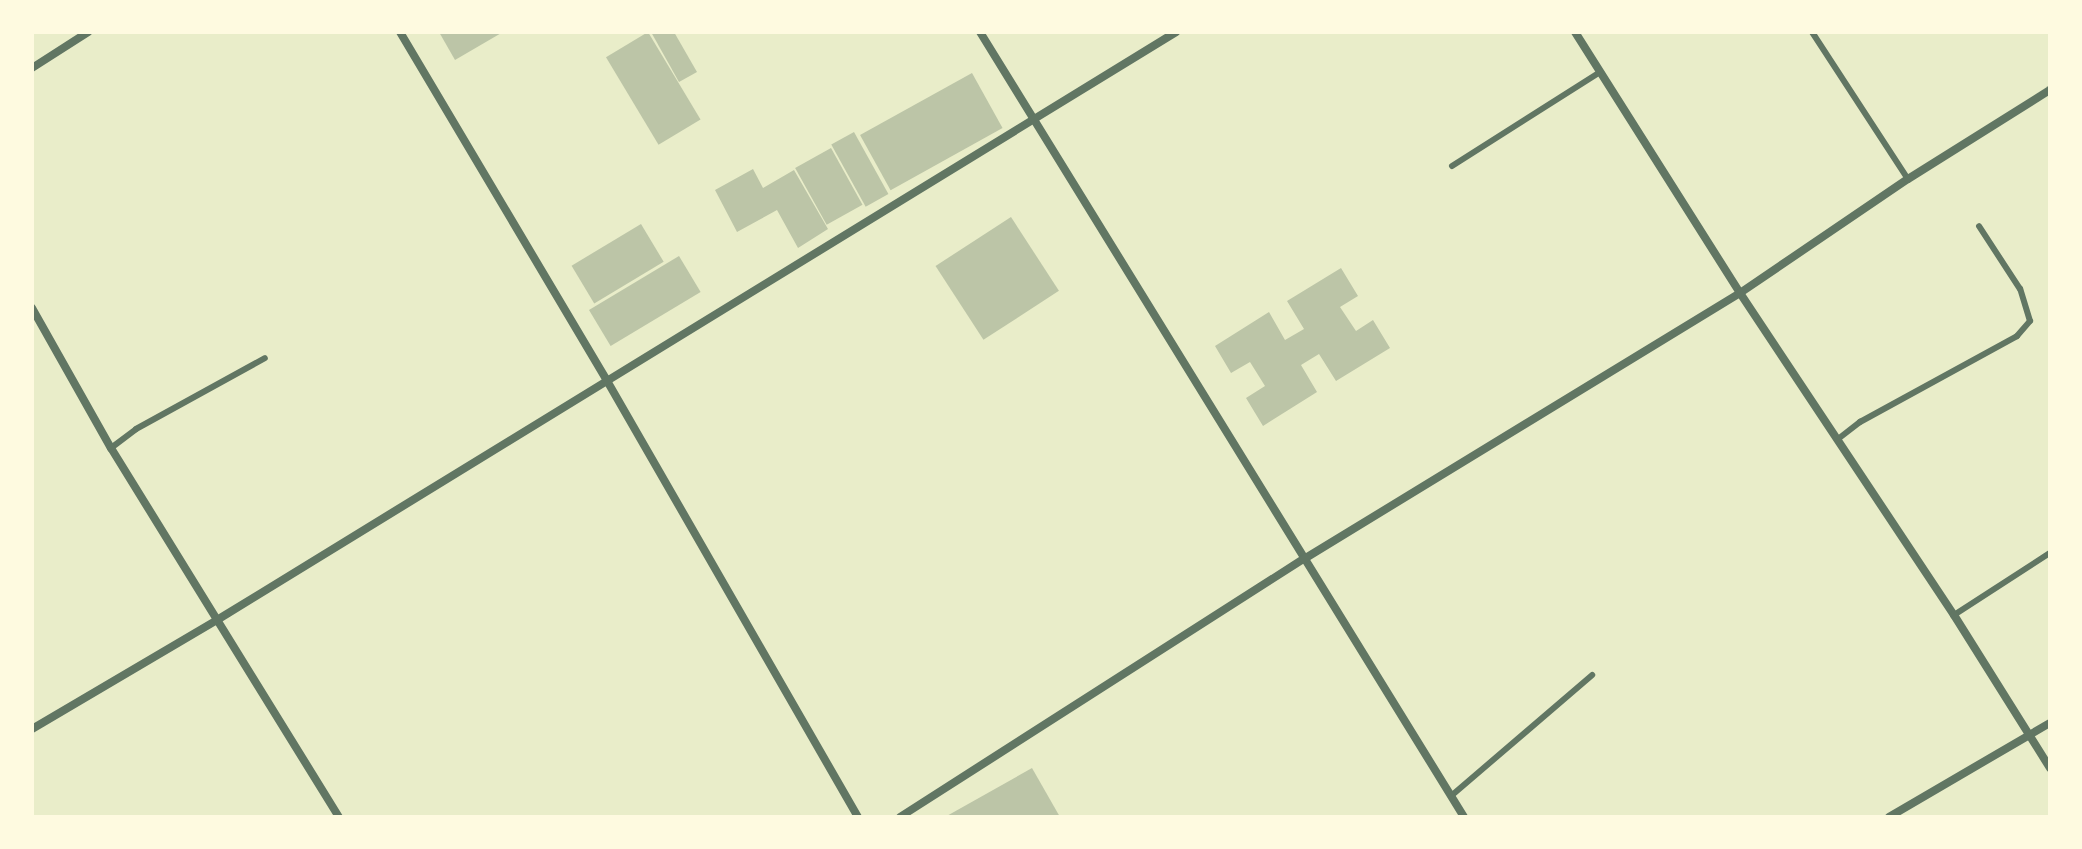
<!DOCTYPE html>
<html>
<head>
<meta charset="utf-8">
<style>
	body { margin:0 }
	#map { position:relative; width:2082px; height:849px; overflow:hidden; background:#e9edc9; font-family:Inter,sans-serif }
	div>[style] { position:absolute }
	.building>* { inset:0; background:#bcc5a7; transform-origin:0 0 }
	.service>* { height:6px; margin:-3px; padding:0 3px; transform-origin:3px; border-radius:3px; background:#617663 }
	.minor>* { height:8px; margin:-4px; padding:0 4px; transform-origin:4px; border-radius:4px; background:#617663 }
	span { translate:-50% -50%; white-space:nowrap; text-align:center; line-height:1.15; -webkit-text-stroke:8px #fefae0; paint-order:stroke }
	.frame { position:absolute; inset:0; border:34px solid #fefae0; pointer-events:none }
</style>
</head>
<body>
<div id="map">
	<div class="building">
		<i style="clip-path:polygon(439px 32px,503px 32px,455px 60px)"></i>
		<i style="left:648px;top:32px;width:102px;height:49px;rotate:59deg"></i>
		<i style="clip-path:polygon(651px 32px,674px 32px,697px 72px,679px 82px)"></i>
		<i style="left:972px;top:73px;width:63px;height:128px;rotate:61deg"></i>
		<i style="left:854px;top:132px;width:71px;height:26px;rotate:61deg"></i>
		<i style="left:831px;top:148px;width:65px;height:41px;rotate:61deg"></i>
		<i style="clip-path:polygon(753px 169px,763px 188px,794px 170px,828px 229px,798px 248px,777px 210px,737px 232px,715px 190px)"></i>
		<i style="left:1011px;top:217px;width:88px;height:90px;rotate:57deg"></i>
		<i style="left:641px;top:224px;width:44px;height:81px;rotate:59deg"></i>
		<i style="left:679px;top:256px;width:42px;height:105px;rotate:59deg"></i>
		<i style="clip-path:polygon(1341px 268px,1358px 296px,1340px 307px,1356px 331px,1373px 320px,1390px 348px,1336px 381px,1319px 354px,1301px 365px,1317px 392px,1263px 426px,1246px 398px,1265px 386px,1250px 362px,1231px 373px,1215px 346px,1269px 312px,1285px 340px,1304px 329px,1287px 301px)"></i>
		<i style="clip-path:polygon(1032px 768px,1060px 817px,945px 817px)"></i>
	</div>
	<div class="service">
		<i style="left:1812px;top:32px;width:176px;rotate:56.9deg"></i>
		<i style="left:1452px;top:166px;width:175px;rotate:-32.4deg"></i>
		<i style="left:1838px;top:439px;width:28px;rotate:-38deg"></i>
		<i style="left:1860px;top:422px;width:179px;rotate:-28.7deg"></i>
		<i style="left:2017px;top:336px;width:20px;rotate:-49deg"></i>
		<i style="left:2030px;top:321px;width:34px;rotate:-107deg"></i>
		<i style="left:2020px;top:289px;width:75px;rotate:-123.1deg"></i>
		<i style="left:111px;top:448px;width:31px;rotate:-37deg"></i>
		<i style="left:136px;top:429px;width:147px;rotate:-28.8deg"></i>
		<i style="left:1954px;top:615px;width:114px;rotate:-32.9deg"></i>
		<i style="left:1451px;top:796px;width:186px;rotate:-40.6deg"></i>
	</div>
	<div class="minor">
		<i style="left:400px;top:32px;width:404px;rotate:59.3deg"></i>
		<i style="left:606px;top:379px;width:505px;rotate:60.09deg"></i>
		<i style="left:980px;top:32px;width:922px;rotate:58.34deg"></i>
		<i style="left:1575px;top:32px;width:309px;rotate:57.7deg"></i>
		<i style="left:1740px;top:293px;width:387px;rotate:56.4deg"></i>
		<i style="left:1954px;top:615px;width:181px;rotate:57.9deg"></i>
		<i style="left:32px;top:68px;width:67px;rotate:-32.7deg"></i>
		<i style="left:32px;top:308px;width:161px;rotate:60.6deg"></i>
		<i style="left:111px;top:448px;width:434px;rotate:58.3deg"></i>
		<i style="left:32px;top:729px;width:215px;rotate:-30.5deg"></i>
		<i style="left:217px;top:620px;width:1125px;rotate:-31.51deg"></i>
		<i style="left:900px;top:817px;width:479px;rotate:-32.6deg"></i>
		<i style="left:1304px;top:559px;width:511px;rotate:-31.39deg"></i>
		<i style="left:1740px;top:293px;width:203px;rotate:-34.2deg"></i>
		<i style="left:1908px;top:179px;width:168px;rotate:-32.1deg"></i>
		<i style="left:1889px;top:817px;width:186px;rotate:-30.3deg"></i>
	</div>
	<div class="frame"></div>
</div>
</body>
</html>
